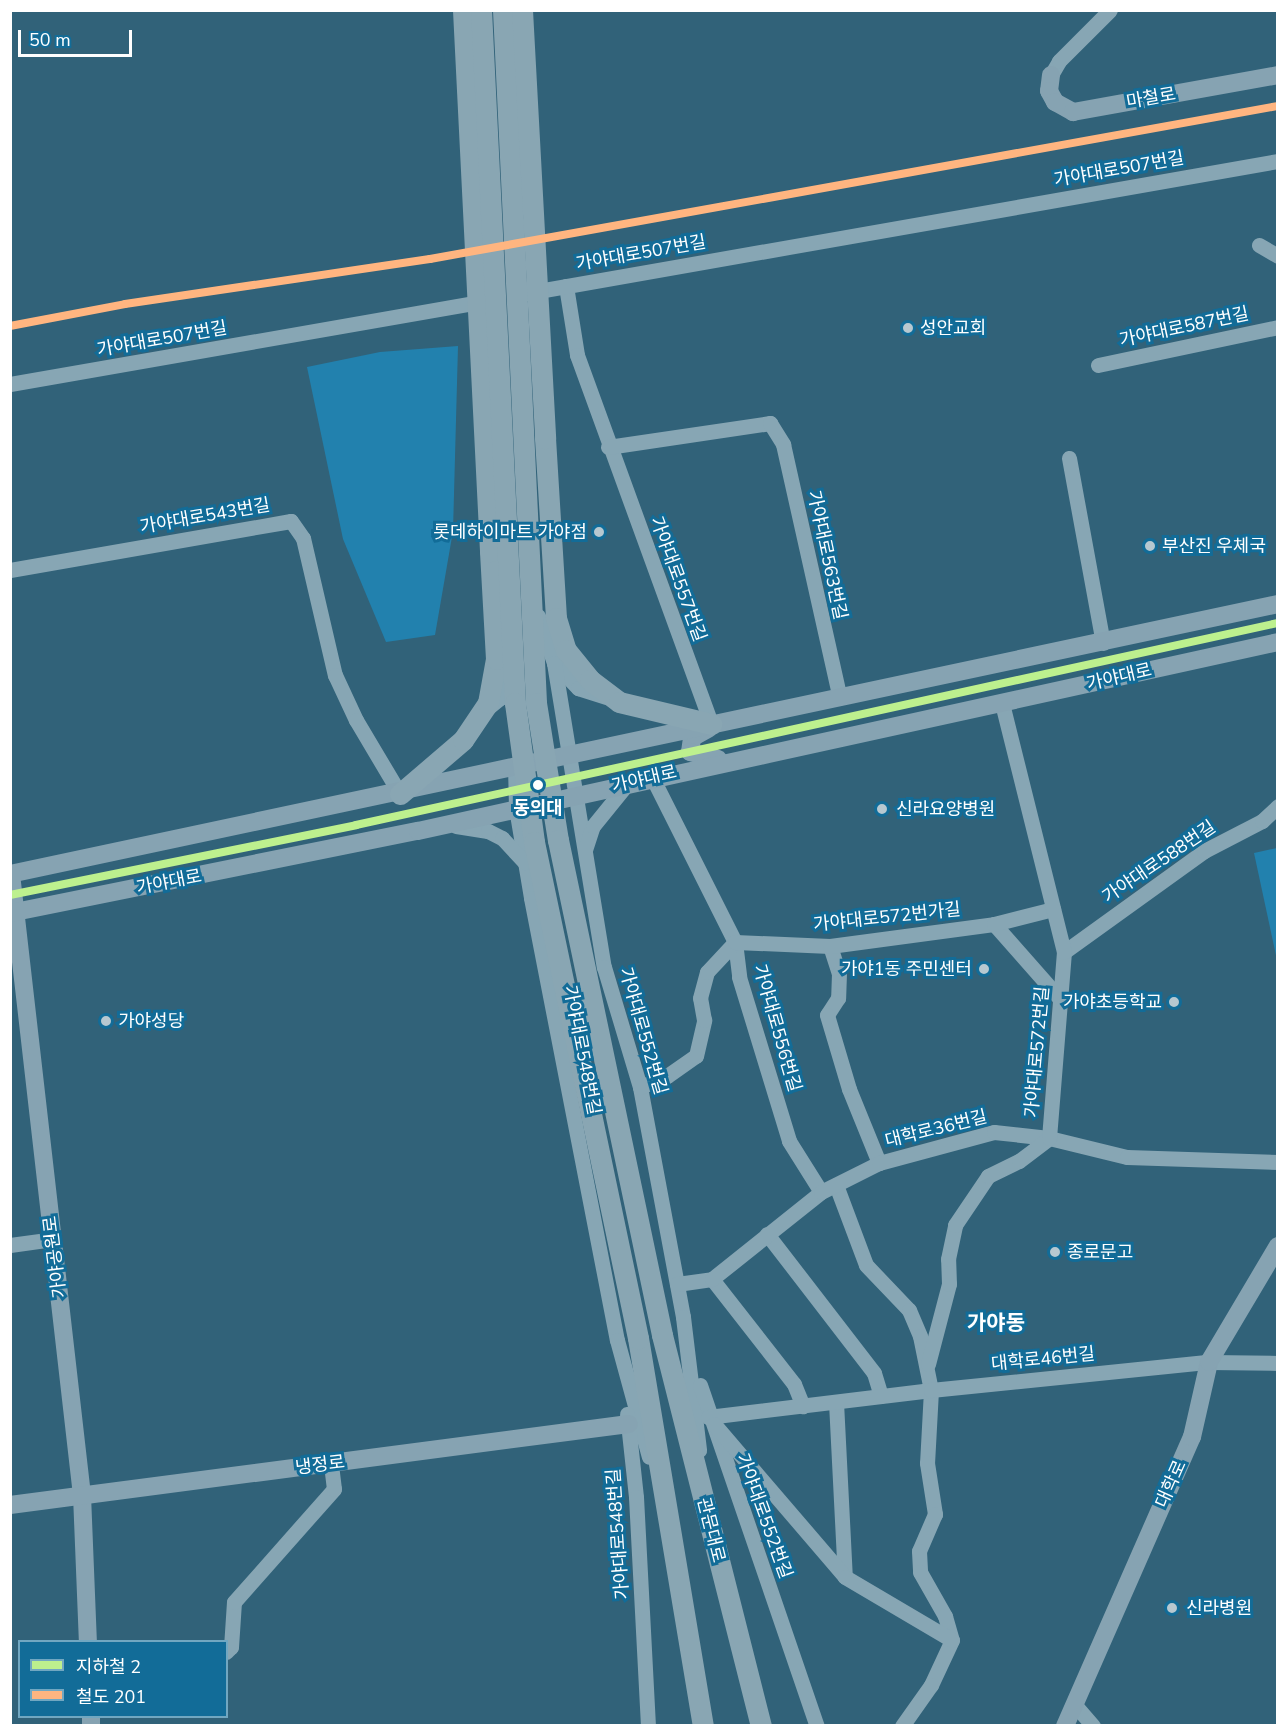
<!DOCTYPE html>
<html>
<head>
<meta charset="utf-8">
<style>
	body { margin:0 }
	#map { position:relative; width:1288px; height:1736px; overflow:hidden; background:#316279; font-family:"Nunito Sans","Noto Sans KR",sans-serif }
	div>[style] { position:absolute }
	.green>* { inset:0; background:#2281ae }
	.minor>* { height:15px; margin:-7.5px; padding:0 7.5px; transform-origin:7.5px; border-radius:7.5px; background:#87a6b4 }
	.major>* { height:18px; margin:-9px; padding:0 9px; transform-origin:9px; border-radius:9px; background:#86a3b2 }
	.highway>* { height:21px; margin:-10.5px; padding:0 10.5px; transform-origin:10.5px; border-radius:10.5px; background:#89a6b3 }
	.highway-bridge>* { height:21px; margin:-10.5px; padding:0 10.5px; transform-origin:10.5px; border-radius:10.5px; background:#89a6b3 }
	.rail-1>* { height:8px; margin:-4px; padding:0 4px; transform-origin:4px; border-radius:4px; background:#ffb580 }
	.metro-1>* { height:8px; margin:-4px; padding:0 4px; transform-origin:4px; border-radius:4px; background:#bdf08e }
	.dots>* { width:16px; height:16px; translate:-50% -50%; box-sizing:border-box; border:3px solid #126c98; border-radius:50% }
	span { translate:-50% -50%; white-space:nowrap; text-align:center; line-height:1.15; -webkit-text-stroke:6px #126c98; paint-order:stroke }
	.street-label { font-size:18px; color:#fff }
	.poi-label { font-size:18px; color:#fff }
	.left { translate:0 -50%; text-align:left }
	.right { translate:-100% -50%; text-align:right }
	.stop-label { font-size:18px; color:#fff; font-weight:700 }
	.quarter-label { font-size:21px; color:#fff; font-weight:700 }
	.frame { position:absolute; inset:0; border:12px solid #fff; pointer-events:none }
	.legend { position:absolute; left:18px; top:1640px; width:210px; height:78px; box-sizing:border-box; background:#126c98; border:2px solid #71a7c1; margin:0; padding:8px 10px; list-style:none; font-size:18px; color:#fff }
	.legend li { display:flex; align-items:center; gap:12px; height:30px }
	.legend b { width:30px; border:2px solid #71a7c1 }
	.scale { position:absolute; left:18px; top:30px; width:114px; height:27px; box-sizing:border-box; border:3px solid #fff; border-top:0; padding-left:8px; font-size:18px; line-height:21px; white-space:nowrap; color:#fff; -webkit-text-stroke:4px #126c98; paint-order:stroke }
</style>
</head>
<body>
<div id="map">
	<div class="green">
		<i style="clip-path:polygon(458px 346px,453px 531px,435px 635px,386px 642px,343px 539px,307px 367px,380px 352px)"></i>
		<i style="clip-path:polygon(1277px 848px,1278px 848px,1277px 960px,1254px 853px)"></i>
	</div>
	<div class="minor">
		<i style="left:1051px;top:75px;width:16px;rotate:-60deg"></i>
		<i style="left:1059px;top:61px;width:72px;rotate:-45deg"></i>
		<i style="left:1259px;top:245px;width:22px;rotate:30deg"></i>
		<i style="left:566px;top:286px;width:70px;rotate:80.9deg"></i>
		<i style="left:577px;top:355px;width:393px;rotate:70deg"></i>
		<i style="left:527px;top:293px;width:763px;rotate:-9.97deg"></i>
		<i style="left:1098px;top:365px;width:184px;rotate:-11.9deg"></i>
		<i style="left:10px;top:384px;width:483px;rotate:-9.9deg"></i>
		<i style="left:608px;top:447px;width:164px;rotate:-8.4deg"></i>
		<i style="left:770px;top:423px;width:25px;rotate:58deg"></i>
		<i style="left:783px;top:444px;width:260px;rotate:77.4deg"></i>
		<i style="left:1069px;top:458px;width:188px;rotate:79.6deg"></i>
		<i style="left:10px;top:570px;width:285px;rotate:-9.9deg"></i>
		<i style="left:291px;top:521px;width:21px;rotate:55deg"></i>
		<i style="left:303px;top:538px;width:141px;rotate:76.9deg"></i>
		<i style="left:335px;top:675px;width:50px;rotate:65deg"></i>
		<i style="left:356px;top:720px;width:86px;rotate:59.3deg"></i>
		<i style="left:538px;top:616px;width:50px;rotate:71.2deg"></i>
		<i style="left:554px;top:663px;width:35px;rotate:46deg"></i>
		<i style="left:578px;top:688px;width:29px;rotate:18deg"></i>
		<i style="left:554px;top:663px;width:308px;rotate:80.7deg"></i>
		<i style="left:604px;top:967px;width:125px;rotate:73.3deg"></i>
		<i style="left:640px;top:1087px;width:234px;rotate:79.4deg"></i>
		<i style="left:683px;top:1317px;width:134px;rotate:83.1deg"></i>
		<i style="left:484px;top:711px;width:21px;rotate:-39deg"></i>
		<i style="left:500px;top:698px;width:37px;rotate:-79deg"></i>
		<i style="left:515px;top:766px;width:42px;rotate:88.6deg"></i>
		<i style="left:516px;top:808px;width:91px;rotate:80.5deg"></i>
		<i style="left:531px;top:898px;width:450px;rotate:79deg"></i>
		<i style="left:617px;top:1340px;width:121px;rotate:74.7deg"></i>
		<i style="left:652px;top:777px;width:185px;rotate:63.3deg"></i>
		<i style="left:735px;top:942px;width:35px;rotate:83deg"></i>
		<i style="left:739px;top:977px;width:171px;rotate:73deg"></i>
		<i style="left:789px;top:1141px;width:60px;rotate:57.9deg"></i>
		<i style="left:456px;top:826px;width:32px;rotate:9deg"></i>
		<i style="left:488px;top:831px;width:16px;rotate:27deg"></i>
		<i style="left:502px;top:838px;width:33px;rotate:47deg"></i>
		<i style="left:585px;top:850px;width:25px;rotate:-72deg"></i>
		<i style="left:593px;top:826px;width:55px;rotate:-50.9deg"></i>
		<i style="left:994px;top:924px;width:101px;rotate:48.6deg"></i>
		<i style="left:830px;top:946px;width:28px;rotate:72deg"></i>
		<i style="left:839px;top:973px;width:25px;rotate:92deg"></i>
		<i style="left:838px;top:998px;width:20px;rotate:123deg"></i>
		<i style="left:827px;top:1015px;width:77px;rotate:73.4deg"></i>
		<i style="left:849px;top:1089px;width:80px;rotate:67.9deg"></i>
		<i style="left:1064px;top:952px;width:173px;rotate:-35.8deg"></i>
		<i style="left:1204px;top:851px;width:65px;rotate:-27.3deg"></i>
		<i style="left:1262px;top:821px;width:22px;rotate:-43deg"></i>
		<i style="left:640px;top:1087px;width:29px;rotate:-22deg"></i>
		<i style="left:667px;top:1076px;width:35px;rotate:-35deg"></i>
		<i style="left:696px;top:1056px;width:37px;rotate:-77deg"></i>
		<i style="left:704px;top:1020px;width:22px;rotate:-100deg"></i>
		<i style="left:700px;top:998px;width:27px;rotate:-75deg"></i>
		<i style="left:707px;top:972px;width:41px;rotate:-47deg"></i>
		<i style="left:735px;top:942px;width:95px;rotate:2.4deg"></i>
		<i style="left:830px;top:946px;width:165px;rotate:-7.6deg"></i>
		<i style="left:994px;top:924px;width:61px;rotate:-14.3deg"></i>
		<i style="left:836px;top:1185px;width:85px;rotate:69.4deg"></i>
		<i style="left:866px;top:1265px;width:62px;rotate:46.3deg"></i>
		<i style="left:909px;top:1310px;width:28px;rotate:67deg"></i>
		<i style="left:920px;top:1336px;width:55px;rotate:78.5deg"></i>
		<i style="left:931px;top:1390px;width:73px;rotate:93.1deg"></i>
		<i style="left:927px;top:1463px;width:52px;rotate:81.1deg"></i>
		<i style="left:935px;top:1514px;width:40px;rotate:113.4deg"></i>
		<i style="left:919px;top:1551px;width:21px;rotate:87deg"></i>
		<i style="left:920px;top:1572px;width:51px;rotate:60.4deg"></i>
		<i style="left:945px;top:1616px;width:25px;rotate:74deg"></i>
		<i style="left:952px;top:1640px;width:50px;rotate:115deg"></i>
		<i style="left:931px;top:1685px;width:50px;rotate:125.3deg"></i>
		<i style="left:767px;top:1234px;width:175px;rotate:52.4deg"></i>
		<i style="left:874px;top:1373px;width:24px;rotate:73deg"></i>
		<i style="left:10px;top:1245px;width:43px;rotate:-7.9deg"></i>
		<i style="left:712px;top:1279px;width:133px;rotate:52deg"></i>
		<i style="left:794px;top:1384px;width:24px;rotate:68deg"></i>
		<i style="left:677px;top:1284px;width:35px;rotate:-8deg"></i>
		<i style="left:712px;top:1279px;width:139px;rotate:-38.6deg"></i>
		<i style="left:821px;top:1192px;width:65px;rotate:-26.6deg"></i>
		<i style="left:879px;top:1163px;width:119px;rotate:-15.1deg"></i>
		<i style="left:994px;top:1132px;width:55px;rotate:6.2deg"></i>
		<i style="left:1049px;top:1138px;width:80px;rotate:13.7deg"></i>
		<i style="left:1127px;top:1157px;width:151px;rotate:1.9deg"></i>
		<i style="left:928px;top:1364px;width:83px;rotate:-75.3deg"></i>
		<i style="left:949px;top:1284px;width:25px;rotate:-92deg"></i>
		<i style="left:948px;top:1259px;width:35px;rotate:-78deg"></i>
		<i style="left:955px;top:1225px;width:59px;rotate:-56deg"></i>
		<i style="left:988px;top:1176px;width:34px;rotate:-26deg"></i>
		<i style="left:1019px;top:1161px;width:38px;rotate:-37deg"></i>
		<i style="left:1049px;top:1138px;width:187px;rotate:-85.4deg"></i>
		<i style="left:1064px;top:952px;width:257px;rotate:-104deg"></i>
		<i style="left:700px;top:1385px;width:361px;rotate:71.1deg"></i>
		<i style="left:836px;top:1402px;width:175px;rotate:87.1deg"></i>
		<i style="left:627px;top:1414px;width:83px;rotate:83.8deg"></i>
		<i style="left:636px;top:1497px;width:229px;rotate:87deg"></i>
		<i style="left:708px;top:1417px;width:225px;rotate:-6.9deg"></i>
		<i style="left:931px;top:1390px;width:279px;rotate:-5.8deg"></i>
		<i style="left:1209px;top:1362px;width:69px;rotate:0.8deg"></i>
		<i style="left:714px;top:1424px;width:201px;rotate:49.4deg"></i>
		<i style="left:845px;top:1577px;width:124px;rotate:30.5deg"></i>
		<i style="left:226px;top:1652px;width:7px;rotate:-45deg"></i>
		<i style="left:231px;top:1647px;width:45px;rotate:-86.2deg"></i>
		<i style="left:234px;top:1602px;width:151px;rotate:-48.5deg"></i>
		<i style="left:334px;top:1489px;width:26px;rotate:-97deg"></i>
		<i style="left:1074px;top:1704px;width:29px;rotate:49deg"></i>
	</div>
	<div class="major">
		<i style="left:1051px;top:75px;width:16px;rotate:97deg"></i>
		<i style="left:1049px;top:91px;width:13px;rotate:61deg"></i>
		<i style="left:1055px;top:102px;width:21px;rotate:29deg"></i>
		<i style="left:1073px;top:112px;width:208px;rotate:-10.2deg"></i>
		<i style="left:708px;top:729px;width:18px;rotate:151deg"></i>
		<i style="left:692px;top:738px;width:14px;rotate:98deg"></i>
		<i style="left:690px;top:752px;width:29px;rotate:14deg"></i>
		<i style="left:10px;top:874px;width:1296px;rotate:-12.02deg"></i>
		<i style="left:11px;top:874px;width:625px;rotate:83.48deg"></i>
		<i style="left:82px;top:1495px;width:147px;rotate:87.7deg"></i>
		<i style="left:10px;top:913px;width:416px;rotate:-11.4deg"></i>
		<i style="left:418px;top:831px;width:881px;rotate:-12.39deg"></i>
		<i style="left:10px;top:1505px;width:624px;rotate:-7.46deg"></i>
		<i style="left:91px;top:1716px;width:10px;rotate:90deg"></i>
		<i style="left:1065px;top:1726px;width:316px;rotate:-66.3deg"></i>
		<i style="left:1192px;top:1437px;width:77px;rotate:-77.2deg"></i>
		<i style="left:1209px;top:1362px;width:135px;rotate:-59.3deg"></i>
	</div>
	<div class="highway">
		<i style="left:545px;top:438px;width:180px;rotate:86.5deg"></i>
		<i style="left:556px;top:618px;width:34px;rotate:73deg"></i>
		<i style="left:566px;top:650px;width:38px;rotate:51deg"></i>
		<i style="left:590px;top:680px;width:36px;rotate:37deg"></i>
		<i style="left:619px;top:702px;width:95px;rotate:13.4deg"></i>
		<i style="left:400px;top:794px;width:83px;rotate:-40.6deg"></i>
		<i style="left:463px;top:740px;width:45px;rotate:-56deg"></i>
		<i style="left:488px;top:703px;width:45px;rotate:-79.7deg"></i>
		<i style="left:496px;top:659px;width:108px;rotate:-93.2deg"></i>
		<i style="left:662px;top:1335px;width:403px;rotate:75.8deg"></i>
		<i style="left:638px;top:1338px;width:393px;rotate:80.5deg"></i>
	</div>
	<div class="highway-bridge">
		<i style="left:463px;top:10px;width:542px;rotate:87.14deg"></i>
		<i style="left:481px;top:10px;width:694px;rotate:87.19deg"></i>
		<i style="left:515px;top:703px;width:140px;rotate:82.2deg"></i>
		<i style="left:534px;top:842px;width:507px;rotate:78.16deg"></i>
		<i style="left:503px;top:10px;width:694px;rotate:87.27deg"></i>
		<i style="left:536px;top:703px;width:139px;rotate:80.9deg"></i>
		<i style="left:558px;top:840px;width:506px;rotate:78.13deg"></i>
		<i style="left:522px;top:10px;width:429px;rotate:86.9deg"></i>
	</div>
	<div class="rail-1">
		<i style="left:10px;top:326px;width:117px;rotate:-10.8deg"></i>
		<i style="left:125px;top:304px;width:308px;rotate:-8.4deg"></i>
		<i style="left:430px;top:259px;width:862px;rotate:-10.23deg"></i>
	</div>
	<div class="metro-1">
		<i style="left:10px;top:895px;width:353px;rotate:-11.4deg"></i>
		<i style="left:356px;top:825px;width:944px;rotate:-12.36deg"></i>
	</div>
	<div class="dots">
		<i style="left:908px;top:328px;background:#b7c8d0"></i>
		<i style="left:599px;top:532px;background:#b7c8d0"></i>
		<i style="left:1150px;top:546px;background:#b7c8d0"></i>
		<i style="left:538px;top:785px;background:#fff"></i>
		<i style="left:882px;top:809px;background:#b7c8d0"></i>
		<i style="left:984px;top:969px;background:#b7c8d0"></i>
		<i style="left:1174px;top:1002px;background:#b7c8d0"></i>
		<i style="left:106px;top:1021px;background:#b7c8d0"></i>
		<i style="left:1055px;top:1252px;background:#b7c8d0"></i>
		<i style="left:1172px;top:1608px;background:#b7c8d0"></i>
	</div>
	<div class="street-label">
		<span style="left:1151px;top:98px;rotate:-10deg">마철로</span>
		<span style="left:1119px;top:169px;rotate:-10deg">가야대로507번길</span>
		<span style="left:641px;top:253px;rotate:-10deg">가야대로507번길</span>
		<span style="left:1184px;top:327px;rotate:-12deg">가야대로587번길</span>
		<span style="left:162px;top:339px;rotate:-10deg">가야대로507번길</span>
		<span style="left:205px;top:516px;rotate:-10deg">가야대로543번길</span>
		<span style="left:827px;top:555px;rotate:78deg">가야대로563번길</span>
		<span style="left:678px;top:579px;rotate:70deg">가야대로557번길</span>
		<span style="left:1119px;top:677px;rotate:-13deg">가야대로</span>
		<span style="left:644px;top:779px;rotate:-13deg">가야대로</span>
		<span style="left:1159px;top:862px;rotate:-34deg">가야대로588번길</span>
		<span style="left:169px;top:882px;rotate:-11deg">가야대로</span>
		<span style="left:887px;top:917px;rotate:-6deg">가야대로572번가길</span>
		<span style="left:777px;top:1028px;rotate:74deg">가야대로556번길</span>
		<span style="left:643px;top:1031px;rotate:74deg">가야대로552번길</span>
		<span style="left:582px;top:1050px;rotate:79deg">가야대로548번길</span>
		<span style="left:1037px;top:1052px;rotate:-85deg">가야대로572번길</span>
		<span style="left:936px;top:1129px;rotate:-14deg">대학로36번길</span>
		<span style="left:55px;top:1257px;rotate:-97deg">가야공원로</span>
		<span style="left:1043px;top:1359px;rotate:-6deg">대학로46번길</span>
		<span style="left:320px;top:1465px;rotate:-7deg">냉정로</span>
		<span style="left:1171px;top:1484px;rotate:-66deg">대학로</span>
		<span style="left:764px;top:1516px;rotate:70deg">가야대로552번길</span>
		<span style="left:711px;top:1530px;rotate:76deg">관문대로</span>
		<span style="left:618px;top:1534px;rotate:-94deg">가야대로548번길</span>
	</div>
	<div class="poi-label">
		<span class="left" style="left:920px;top:328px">성안교회</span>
		<span class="right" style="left:587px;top:532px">롯데하이마트 가야점</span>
		<span class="left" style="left:1162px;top:546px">부산진 우체국</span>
		<span class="left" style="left:896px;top:809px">신라요양병원</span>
		<span class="right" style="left:972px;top:969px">가야1동 주민센터</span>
		<span class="right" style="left:1162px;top:1002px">가야초등학교</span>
		<span class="left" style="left:118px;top:1021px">가야성당</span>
		<span class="left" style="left:1067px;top:1252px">종로문고</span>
		<span class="left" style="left:1186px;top:1608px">신라병원</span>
	</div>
	<div class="stop-label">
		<span style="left:538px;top:808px">동의대</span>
	</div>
	<div class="quarter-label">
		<span style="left:996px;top:1323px">가야동</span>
	</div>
	<div class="frame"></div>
	<ul class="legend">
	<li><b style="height:8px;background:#bdf08e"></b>지하철 2</li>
	<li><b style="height:8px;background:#ffb580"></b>철도 201</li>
	</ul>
	<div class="scale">50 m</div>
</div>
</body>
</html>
